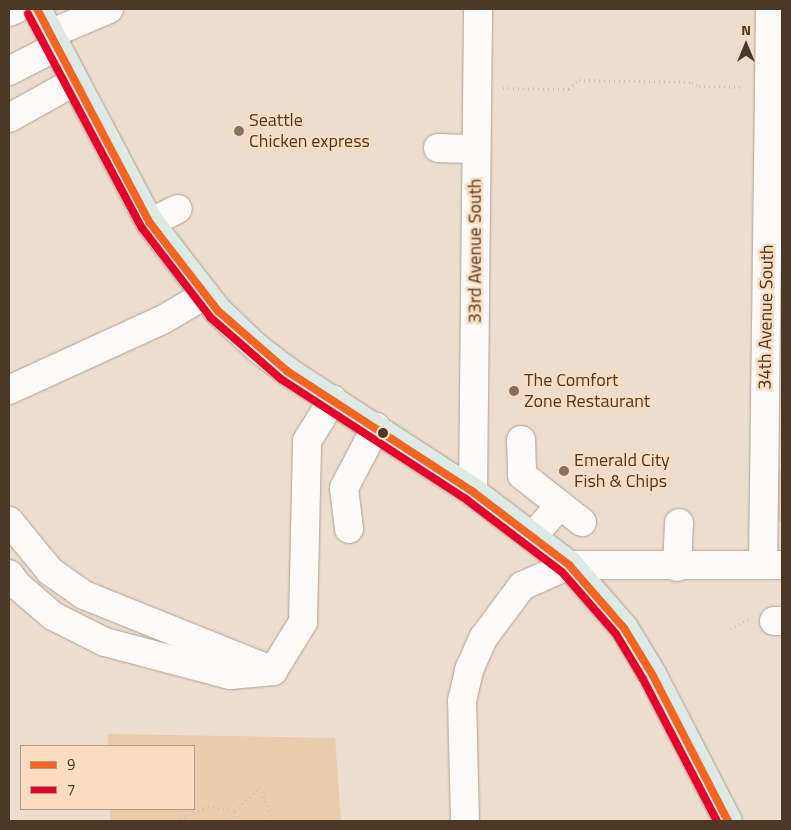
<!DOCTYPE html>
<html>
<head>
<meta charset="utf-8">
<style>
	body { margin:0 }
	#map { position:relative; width:791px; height:830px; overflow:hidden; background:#edddce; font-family:"Titillium Web",sans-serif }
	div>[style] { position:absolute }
	.green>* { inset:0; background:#eacbac }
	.path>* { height:3px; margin-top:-1.5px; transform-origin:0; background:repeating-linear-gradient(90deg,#cac1bb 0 1px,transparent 0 5px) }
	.roads { filter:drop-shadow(0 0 1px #b2a293) drop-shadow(0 0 1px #b2a293) }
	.minor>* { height:28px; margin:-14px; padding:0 14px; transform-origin:14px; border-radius:14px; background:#fcfaf8 }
	.major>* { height:28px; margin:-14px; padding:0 14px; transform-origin:14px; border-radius:14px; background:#dde9e5 }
	.bus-1>* { height:8px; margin:-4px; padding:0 4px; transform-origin:4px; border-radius:4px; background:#f26522 }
	.bus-2>* { height:8px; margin:-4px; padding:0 4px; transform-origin:4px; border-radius:4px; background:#e4002b }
	.dots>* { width:14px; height:14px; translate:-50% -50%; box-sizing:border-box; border:2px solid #faddc1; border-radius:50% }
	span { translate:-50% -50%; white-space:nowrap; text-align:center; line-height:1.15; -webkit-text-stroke:5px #faddc1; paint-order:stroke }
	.poi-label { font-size:18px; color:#4b3825 }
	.left { translate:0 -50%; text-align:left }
	.street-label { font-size:18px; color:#4b3825 }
	.frame { position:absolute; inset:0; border:10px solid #4b3825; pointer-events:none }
	.legend { position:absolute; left:20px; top:745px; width:175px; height:65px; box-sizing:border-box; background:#faddc1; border:1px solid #b49b83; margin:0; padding:6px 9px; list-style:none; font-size:15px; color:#4b3825 }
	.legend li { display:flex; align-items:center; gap:10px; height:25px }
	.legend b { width:25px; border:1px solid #b49b83 }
	.north { position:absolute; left:721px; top:20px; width:50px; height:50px; -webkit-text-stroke:4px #faddc1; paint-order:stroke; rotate:0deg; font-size:14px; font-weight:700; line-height:20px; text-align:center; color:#4b3825 }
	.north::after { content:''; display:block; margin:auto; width:18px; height:22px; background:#4b3825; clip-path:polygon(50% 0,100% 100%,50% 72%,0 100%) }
</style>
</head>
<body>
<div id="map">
	<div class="green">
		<i style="clip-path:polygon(778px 469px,782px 469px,782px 521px,777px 521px)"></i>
		<i style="clip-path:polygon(108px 734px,335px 738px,341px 821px,110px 821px,110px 809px,194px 809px,194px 746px,108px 746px)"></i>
	</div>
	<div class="path">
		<i style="left:503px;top:88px;width:66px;rotate:0.9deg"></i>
		<i style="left:569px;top:89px;width:13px;rotate:-42deg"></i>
		<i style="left:579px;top:80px;width:113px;rotate:1deg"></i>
		<i style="left:692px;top:82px;width:8px;rotate:30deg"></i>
		<i style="left:699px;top:86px;width:45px;rotate:1.3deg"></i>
		<i style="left:730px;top:629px;width:21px;rotate:-28deg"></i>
		<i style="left:235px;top:811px;width:11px;rotate:68deg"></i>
		<i style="left:175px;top:821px;width:36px;rotate:-24deg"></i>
		<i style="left:208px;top:806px;width:27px;rotate:10deg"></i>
		<i style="left:235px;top:811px;width:35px;rotate:-44deg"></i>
		<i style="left:260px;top:787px;width:36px;rotate:69deg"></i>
	</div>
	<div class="roads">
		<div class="minor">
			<i style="left:9px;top:12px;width:8px;rotate:-23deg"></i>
			<i style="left:50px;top:34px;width:64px;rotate:-23deg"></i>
			<i style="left:9px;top:71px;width:53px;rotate:-27.1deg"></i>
			<i style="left:9px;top:118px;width:74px;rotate:-29deg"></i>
			<i style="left:438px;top:148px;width:38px;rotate:2deg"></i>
			<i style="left:150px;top:223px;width:31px;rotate:-27deg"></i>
			<i style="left:9px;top:390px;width:170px;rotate:-24.6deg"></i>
			<i style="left:164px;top:319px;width:48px;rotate:-30.3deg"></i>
			<i style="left:521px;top:440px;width:35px;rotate:88deg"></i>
			<i style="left:522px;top:475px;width:48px;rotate:38.3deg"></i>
			<i style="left:473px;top:492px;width:483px;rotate:-89.4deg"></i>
			<i style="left:9px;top:521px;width:65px;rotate:50.6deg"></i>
			<i style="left:50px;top:571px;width:42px;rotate:35.2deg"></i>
			<i style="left:84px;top:595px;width:204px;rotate:21.9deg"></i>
			<i style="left:273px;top:671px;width:57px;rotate:-58.5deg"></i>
			<i style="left:303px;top:622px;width:181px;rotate:-88.7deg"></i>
			<i style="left:307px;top:441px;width:49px;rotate:-58.2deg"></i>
			<i style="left:349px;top:529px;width:41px;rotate:-97deg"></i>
			<i style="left:344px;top:488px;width:69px;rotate:-62.3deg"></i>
			<i style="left:533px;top:536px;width:41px;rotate:-48.9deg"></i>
			<i style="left:560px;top:505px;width:28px;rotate:38deg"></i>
			<i style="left:763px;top:565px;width:556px;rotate:-89.28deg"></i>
			<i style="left:677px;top:567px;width:44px;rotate:-87.4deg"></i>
			<i style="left:9px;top:574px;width:15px;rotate:53deg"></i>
			<i style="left:18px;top:586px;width:46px;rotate:40.6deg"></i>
			<i style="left:53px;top:616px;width:58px;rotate:26.6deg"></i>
			<i style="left:105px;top:642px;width:129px;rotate:14.8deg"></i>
			<i style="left:230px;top:675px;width:37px;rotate:-5deg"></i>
			<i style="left:774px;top:621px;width:8px"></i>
			<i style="left:465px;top:821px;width:120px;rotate:-91.4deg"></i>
			<i style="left:462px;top:701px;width:32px;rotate:-77deg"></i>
			<i style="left:469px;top:670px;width:36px;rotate:-66deg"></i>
			<i style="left:484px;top:637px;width:64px;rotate:-53.3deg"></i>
			<i style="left:522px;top:586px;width:51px;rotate:-24.1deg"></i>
			<i style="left:569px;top:565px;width:213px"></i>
		</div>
		<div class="major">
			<i style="left:37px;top:9px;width:242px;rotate:62.2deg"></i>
			<i style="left:150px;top:223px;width:111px;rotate:52.3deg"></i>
			<i style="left:218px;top:311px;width:54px;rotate:43.5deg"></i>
			<i style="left:257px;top:348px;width:38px;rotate:37deg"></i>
			<i style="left:287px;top:371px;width:222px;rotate:33deg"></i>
			<i style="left:473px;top:492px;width:121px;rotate:37.2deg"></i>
			<i style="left:569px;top:565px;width:84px;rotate:48.9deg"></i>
			<i style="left:624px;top:628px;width:54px;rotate:58.7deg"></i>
			<i style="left:652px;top:674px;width:165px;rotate:62.7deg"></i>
		</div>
	</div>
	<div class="bus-1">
		<i style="left:37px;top:9px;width:242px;rotate:62.2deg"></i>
		<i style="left:150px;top:223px;width:111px;rotate:52.3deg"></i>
		<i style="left:218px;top:311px;width:91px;rotate:41deg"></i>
		<i style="left:287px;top:371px;width:222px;rotate:33deg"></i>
		<i style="left:473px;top:492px;width:121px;rotate:37.2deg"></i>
		<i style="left:569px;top:565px;width:84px;rotate:48.9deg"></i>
		<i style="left:624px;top:628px;width:54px;rotate:58.7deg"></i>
		<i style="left:652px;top:674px;width:165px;rotate:62.7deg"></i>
	</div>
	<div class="bus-2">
		<i style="left:28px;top:14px;width:242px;rotate:62deg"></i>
		<i style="left:142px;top:228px;width:113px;rotate:52.5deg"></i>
		<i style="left:211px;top:318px;width:93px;rotate:41.1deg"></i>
		<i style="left:281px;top:379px;width:222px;rotate:33deg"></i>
		<i style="left:467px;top:500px;width:119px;rotate:37.2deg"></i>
		<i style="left:562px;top:572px;width:82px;rotate:48.9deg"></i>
		<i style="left:616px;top:634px;width:52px;rotate:59deg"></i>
		<i style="left:643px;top:679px;width:160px;rotate:62.5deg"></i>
	</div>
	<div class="dots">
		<i style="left:239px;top:131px;background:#847260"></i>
		<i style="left:514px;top:391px;background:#847260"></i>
		<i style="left:383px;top:433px;background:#4b3825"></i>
		<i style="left:564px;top:471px;background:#847260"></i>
	</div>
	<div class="poi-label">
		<span class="left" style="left:249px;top:131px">Seattle<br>Chicken express</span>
		<span class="left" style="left:524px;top:391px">The Comfort<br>Zone Restaurant</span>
		<span class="left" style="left:574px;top:471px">Emerald City<br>Fish &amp; Chips</span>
	</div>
	<div class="street-label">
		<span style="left:475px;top:251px;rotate:-90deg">33rd Avenue South</span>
		<span style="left:766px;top:317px;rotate:-89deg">34th Avenue South</span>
	</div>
	<div class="frame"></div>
	<ul class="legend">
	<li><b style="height:6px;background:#f26522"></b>9</li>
	<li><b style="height:6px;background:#e4002b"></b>7</li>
	</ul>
	<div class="north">N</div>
</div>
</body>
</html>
